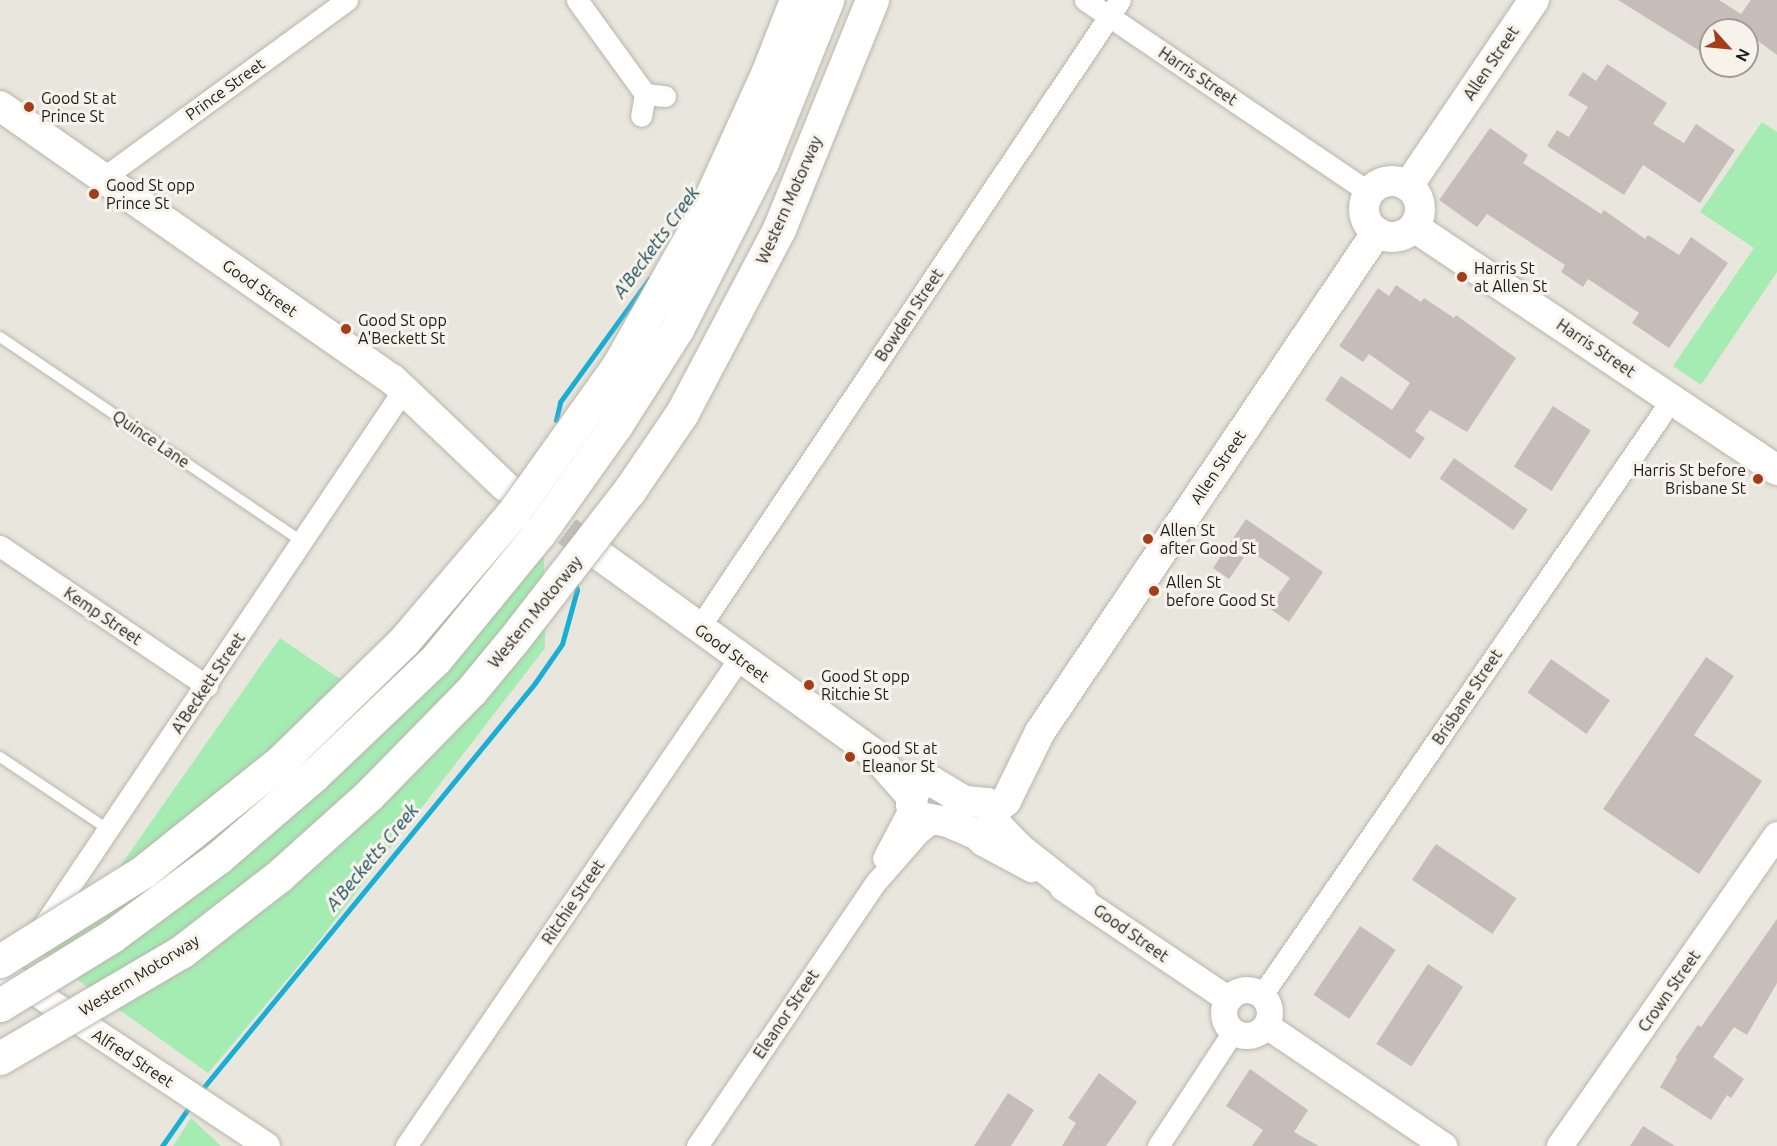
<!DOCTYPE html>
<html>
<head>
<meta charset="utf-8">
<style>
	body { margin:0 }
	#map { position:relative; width:1777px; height:1146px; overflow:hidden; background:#e9e6dd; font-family:Ubuntu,sans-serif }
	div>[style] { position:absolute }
	.green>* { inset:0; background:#a5ecb3 }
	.stream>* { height:5px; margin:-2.5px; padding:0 2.5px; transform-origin:2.5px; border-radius:2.5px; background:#19aed5 }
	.building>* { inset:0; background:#c7bdb8; transform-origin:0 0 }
	.secondary-tunnel>* { height:30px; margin-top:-15px; transform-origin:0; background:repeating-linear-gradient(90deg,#c0beb6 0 30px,transparent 0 45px) }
	.roads { filter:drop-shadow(0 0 2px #b9b5ac) drop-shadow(0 0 2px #b9b5ac) }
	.service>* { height:10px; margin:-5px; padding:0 5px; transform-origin:5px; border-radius:5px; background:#fff }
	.minor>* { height:21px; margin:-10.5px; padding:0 10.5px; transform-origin:10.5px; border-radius:10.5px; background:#fff }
	.tertiary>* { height:26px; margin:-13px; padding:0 13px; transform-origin:13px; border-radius:13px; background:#fff }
	.tertiary>.ring { margin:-13px; padding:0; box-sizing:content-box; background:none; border:26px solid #fff; border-radius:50% }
	.secondary>* { height:30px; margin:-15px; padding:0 15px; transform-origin:15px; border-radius:15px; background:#fff }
	.secondary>.ring { margin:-15px; padding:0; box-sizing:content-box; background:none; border:30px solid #fff; border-radius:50% }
	.bridges { filter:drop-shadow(0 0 2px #b9b5ac) drop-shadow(0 0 2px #b9b5ac) }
	.motorway-bridge>* { height:33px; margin:-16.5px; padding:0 16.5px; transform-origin:16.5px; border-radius:16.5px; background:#fff }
	.dots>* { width:16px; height:16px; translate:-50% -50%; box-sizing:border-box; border:3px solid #f7f3ea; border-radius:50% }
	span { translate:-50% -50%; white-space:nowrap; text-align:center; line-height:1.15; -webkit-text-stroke:6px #f7f3ea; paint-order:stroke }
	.street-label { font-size:16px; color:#1d1c19 }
	.poi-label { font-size:16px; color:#1d1c19 }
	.left { translate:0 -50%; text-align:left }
	.right { translate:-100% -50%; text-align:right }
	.water-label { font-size:18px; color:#11495a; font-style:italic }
	.north { position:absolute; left:1699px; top:18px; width:60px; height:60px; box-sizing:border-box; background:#f7f3ea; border:2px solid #a09d96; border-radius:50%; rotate:117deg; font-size:16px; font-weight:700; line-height:24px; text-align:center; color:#1d1c19 }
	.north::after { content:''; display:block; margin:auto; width:21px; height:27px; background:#a43d18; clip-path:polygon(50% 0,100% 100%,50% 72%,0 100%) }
</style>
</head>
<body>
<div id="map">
	<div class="green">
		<i style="clip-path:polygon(1762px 122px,1777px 132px,1777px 272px,1701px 385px,1673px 366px,1754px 248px,1700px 212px)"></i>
		<i style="clip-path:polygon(494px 519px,544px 558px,545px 648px,311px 951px,208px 1073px,34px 949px,109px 882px,280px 638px,343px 681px)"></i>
		<i style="clip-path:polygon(191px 1118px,221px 1146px,173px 1146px)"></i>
	</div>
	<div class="stream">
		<i style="left:556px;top:420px;width:18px;rotate:-77deg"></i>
		<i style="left:560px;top:402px;width:152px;rotate:-54.1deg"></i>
		<i style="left:199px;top:1093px;width:530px;rotate:-50.66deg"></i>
		<i style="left:535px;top:683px;width:47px;rotate:-55.3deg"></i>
		<i style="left:562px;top:644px;width:56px;rotate:-74.5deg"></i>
		<i style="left:577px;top:590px;width:8px;rotate:-104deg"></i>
		<i style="left:162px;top:1146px;width:52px;rotate:-55.1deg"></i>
	</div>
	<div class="building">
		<i style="clip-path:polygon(1618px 0,1719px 0,1741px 14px,1751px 0,1777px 0,1777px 55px,1758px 41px,1747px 58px,1747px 30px,1711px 30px,1711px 58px)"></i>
		<i style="clip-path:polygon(1607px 64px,1667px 103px,1653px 124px,1684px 143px,1696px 124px,1735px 150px,1700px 203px,1643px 165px,1624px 195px,1547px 146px,1557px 130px,1569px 137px,1588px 107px,1568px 95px,1583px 72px,1596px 81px)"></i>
		<i style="clip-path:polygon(1490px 128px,1528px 155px,1523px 163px,1601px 214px,1604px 210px,1645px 239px,1648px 235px,1679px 255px,1691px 237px,1728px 263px,1669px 348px,1632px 323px,1639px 313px,1588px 279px,1583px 287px,1561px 272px,1565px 265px,1487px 214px,1477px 227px,1439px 200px)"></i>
		<i style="clip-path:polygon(1396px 285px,1421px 302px,1424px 298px,1454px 318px,1456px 315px,1516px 358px,1467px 432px,1430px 410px,1415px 431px,1425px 438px,1410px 459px,1325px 400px,1341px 376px,1392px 410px,1410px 383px,1369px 354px,1363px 362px,1339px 346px,1378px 288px,1389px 296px)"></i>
		<i style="left:1553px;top:406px;width:45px;height:72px;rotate:33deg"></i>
		<i style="left:1454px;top:458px;width:90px;height:25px;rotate:35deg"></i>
		<i style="clip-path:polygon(1246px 519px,1323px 572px,1289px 622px,1269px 608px,1290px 578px,1249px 550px,1229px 579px,1213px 568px)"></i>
		<i style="clip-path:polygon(1706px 657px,1734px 676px,1694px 735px,1762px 781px,1699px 874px,1603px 809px)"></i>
		<i style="left:1551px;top:659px;width:72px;height:41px;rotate:35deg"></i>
		<i style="left:1436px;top:844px;width:97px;height:43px;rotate:34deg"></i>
		<i style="clip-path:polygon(1777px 919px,1777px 983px,1747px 1035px,1734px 1027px,1713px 1057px,1744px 1079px,1731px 1098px,1727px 1095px,1711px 1120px,1660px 1087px,1677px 1059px,1675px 1058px,1698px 1025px,1701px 1027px)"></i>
		<i style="left:1360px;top:926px;width:43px;height:83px;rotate:34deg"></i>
		<i style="left:1428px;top:964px;width:42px;height:95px;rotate:33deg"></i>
		<i style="clip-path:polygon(1250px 1069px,1308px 1110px,1294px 1132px,1319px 1146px,1252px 1146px,1263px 1130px,1226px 1106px)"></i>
		<i style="clip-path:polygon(1099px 1073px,1137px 1102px,1106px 1146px,1062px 1146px,1076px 1123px,1068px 1118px)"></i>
		<i style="clip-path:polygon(1008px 1093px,1034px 1110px,1011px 1146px,974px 1146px)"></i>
		<i style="clip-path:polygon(1643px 1126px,1675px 1146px,1630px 1146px)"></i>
	</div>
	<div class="secondary-tunnel">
		<i style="left:531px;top:504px;width:75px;rotate:36.9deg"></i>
	</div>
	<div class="roads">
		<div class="service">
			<i style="left:0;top:337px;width:364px;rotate:34.1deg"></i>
			<i style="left:0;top:757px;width:131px;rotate:33.8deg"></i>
		</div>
		<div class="minor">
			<i style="left:577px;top:0;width:116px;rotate:54.1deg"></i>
			<i style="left:645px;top:94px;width:22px;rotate:100deg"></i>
			<i style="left:1085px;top:0;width:344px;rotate:34.1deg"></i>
			<i style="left:645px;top:94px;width:20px;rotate:6deg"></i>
			<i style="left:103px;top:178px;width:302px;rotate:-36.1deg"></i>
			<i style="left:0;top:546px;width:250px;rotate:34.1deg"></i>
			<i style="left:698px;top:629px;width:757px;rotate:-56.14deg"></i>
			<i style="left:883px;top:858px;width:60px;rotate:-62.2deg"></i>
			<i style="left:41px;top:929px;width:651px;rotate:-56.09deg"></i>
			<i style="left:1262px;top:995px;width:723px;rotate:-55.48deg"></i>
			<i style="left:406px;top:1146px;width:590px;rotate:-55.64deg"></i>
			<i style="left:697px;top:1146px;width:319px;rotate:-55.9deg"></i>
			<i style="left:876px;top:882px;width:65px;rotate:-48.7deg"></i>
			<i style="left:919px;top:833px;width:19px;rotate:-39deg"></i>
			<i style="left:1158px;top:1146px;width:136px;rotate:-56.7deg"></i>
		</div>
		<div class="tertiary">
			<i style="left:971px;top:832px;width:16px;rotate:43deg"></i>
			<i style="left:983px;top:843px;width:55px;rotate:28.4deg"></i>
			<i style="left:1063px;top:888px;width:200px;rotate:34deg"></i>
			<i style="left:0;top:969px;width:320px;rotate:33.5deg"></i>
			<i class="ring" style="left:1224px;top:990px;width:20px;height:20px"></i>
			<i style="left:1267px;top:1026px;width:214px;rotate:34.1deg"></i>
			<i style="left:1560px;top:1146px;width:379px;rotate:-55.1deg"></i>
		</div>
		<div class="secondary">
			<i style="left:0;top:106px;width:478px;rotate:34.9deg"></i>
			<i style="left:392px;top:379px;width:157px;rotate:43.5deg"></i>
			<i class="ring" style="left:1364px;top:181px;width:26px;height:26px"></i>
			<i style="left:1408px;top:186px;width:225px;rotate:-55.9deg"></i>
			<i style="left:1414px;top:227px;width:437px;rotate:33.8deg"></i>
			<i style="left:591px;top:549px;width:349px;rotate:35.9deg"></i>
			<i style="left:874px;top:754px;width:57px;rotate:48.5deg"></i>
			<i style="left:933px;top:782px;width:37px;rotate:31deg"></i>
			<i style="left:965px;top:801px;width:22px;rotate:5deg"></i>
			<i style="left:987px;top:803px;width:11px;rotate:49deg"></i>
			<i style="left:994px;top:811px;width:15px;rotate:98deg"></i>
			<i style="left:992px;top:826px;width:13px;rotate:148deg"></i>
			<i style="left:981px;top:833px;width:10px;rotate:-174deg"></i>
			<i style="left:971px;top:832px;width:25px;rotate:-157deg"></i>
			<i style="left:948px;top:822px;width:29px;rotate:-170deg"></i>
			<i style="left:919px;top:817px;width:14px;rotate:-124deg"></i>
			<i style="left:911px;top:805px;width:16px;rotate:-75deg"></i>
			<i style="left:915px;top:790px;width:9px;rotate:-54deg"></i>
			<i style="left:920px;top:783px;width:13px;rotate:-4deg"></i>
			<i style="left:994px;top:811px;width:16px;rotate:-40deg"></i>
			<i style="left:1006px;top:801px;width:77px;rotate:-63.8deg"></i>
			<i style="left:1040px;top:732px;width:603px;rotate:-56.02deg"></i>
			<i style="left:994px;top:822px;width:36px;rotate:46deg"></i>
			<i style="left:1019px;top:848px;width:79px;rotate:38.3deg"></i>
		</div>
	</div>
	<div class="bridges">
		<div class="motorway-bridge">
			<i style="left:0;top:961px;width:170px;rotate:-32deg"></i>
			<i style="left:144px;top:871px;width:174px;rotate:-38.7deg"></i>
			<i style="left:280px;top:762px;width:173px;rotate:-44.3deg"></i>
			<i style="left:404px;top:641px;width:168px;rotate:-49.6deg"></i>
			<i style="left:513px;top:513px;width:181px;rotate:-54.5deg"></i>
			<i style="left:618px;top:366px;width:164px;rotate:-60.5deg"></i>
			<i style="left:699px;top:223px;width:164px;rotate:-65.5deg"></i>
			<i style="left:767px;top:74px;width:79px;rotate:-68.6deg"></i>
			<i style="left:0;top:1005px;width:132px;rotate:-31.6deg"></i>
			<i style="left:112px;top:936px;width:133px;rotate:-36.4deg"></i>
			<i style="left:219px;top:857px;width:124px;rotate:-40.8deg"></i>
			<i style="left:313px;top:776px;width:168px;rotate:-43.6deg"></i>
			<i style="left:435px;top:660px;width:80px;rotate:-50.6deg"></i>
			<i style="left:486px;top:598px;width:85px;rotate:-50.7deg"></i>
			<i style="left:540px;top:532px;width:131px;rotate:-54.6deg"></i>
			<i style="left:616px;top:425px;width:114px;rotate:-57.6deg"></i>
			<i style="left:677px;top:329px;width:187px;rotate:-63deg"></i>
			<i style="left:762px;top:162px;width:175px;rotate:-68.1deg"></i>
			<i style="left:0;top:1058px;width:210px;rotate:-30.4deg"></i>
			<i style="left:181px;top:952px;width:124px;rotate:-37.8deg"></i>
			<i style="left:279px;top:876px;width:120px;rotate:-42deg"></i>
			<i style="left:368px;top:796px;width:147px;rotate:-45.6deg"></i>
			<i style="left:471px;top:691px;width:67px;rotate:-50.4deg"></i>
			<i style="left:514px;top:639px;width:187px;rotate:-52.2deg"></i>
			<i style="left:629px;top:491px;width:94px;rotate:-55.8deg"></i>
			<i style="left:682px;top:413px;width:208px;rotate:-62.2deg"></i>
			<i style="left:779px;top:229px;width:247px;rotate:-67.9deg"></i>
		</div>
	</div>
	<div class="dots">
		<i style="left:29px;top:107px;background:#a43d18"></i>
		<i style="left:94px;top:194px;background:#a43d18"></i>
		<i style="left:1462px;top:277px;background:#a43d18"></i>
		<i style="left:346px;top:329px;background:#a43d18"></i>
		<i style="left:1758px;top:479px;background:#a43d18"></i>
		<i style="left:1148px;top:539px;background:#a43d18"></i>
		<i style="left:1154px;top:591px;background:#a43d18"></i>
		<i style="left:809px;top:685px;background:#a43d18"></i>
		<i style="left:850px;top:757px;background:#a43d18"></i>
	</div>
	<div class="street-label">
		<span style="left:1491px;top:63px;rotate:-56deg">Allen Street</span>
		<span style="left:1198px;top:76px;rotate:34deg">Harris Street</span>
		<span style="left:225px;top:89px;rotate:-36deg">Prince Street</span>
		<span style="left:789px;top:200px;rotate:-66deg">Western Motorway</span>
		<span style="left:260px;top:288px;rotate:35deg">Good Street</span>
		<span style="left:909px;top:315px;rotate:-56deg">Bowden Street</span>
		<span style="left:1596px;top:348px;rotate:34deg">Harris Street</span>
		<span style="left:151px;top:439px;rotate:34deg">Quince Lane</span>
		<span style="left:1218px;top:467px;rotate:-56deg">Allen Street</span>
		<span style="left:535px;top:612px;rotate:-51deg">Western Motorway</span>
		<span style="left:103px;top:616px;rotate:34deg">Kemp Street</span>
		<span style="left:732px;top:653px;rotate:36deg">Good Street</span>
		<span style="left:208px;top:683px;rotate:-56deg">A'Beckett Street</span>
		<span style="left:1467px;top:697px;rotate:-56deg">Brisbane Street</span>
		<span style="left:573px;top:902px;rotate:-56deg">Ritchie Street</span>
		<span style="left:1131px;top:933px;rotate:35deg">Good Street</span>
		<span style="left:139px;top:975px;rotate:-32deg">Western Motorway</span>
		<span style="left:1669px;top:991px;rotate:-55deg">Crown Street</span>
		<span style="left:786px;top:1014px;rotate:-56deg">Eleanor Street</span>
		<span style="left:133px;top:1058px;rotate:33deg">Alfred Street</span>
	</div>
	<div class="poi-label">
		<span class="left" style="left:41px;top:107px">Good St at<br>Prince St</span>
		<span class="left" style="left:106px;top:194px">Good St opp<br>Prince St</span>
		<span class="left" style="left:1474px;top:277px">Harris St<br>at Allen St</span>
		<span class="left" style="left:358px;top:329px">Good St opp<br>A'Beckett St</span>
		<span class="right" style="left:1746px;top:479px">Harris St before<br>Brisbane St</span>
		<span class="left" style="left:1160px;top:539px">Allen St<br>after Good St</span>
		<span class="left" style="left:1166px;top:591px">Allen St<br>before Good St</span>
		<span class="left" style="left:821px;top:685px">Good St opp<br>Ritchie St</span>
		<span class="left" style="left:862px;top:757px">Good St at<br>Eleanor St</span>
	</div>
	<div class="water-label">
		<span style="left:656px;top:242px;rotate:-54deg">A'Becketts Creek</span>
		<span style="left:372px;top:857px;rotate:-50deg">A'Becketts Creek</span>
	</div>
	<div class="north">N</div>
</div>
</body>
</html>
